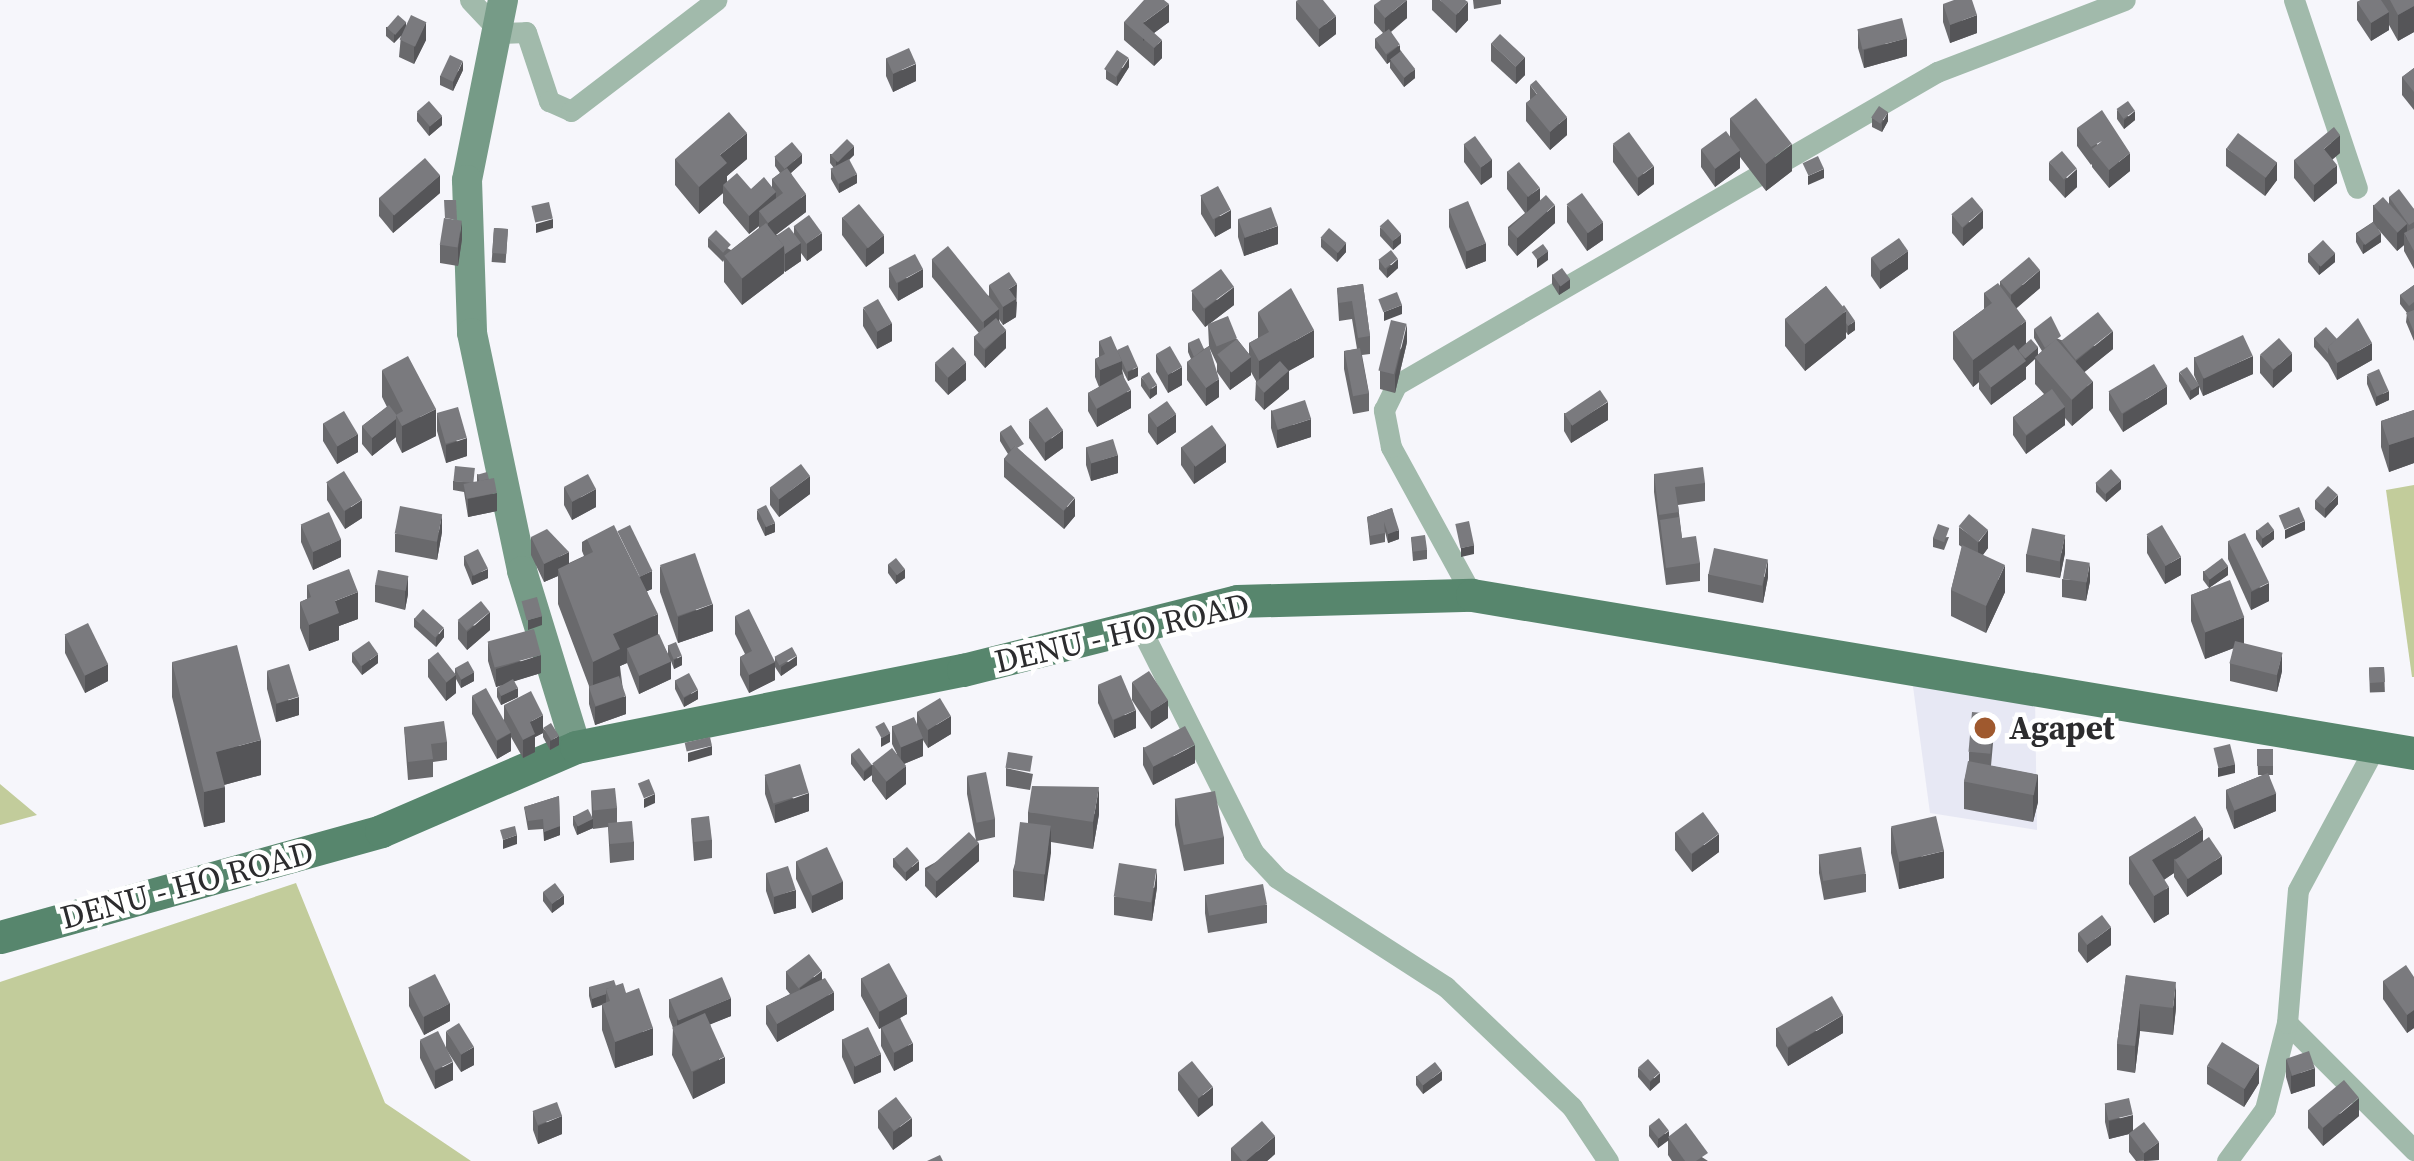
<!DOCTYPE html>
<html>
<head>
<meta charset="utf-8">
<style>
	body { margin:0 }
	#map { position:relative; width:2414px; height:1161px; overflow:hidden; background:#f6f6fb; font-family:"Source Serif 4",serif }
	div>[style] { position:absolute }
	.built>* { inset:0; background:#e7e8f4 }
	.green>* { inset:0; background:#c2cc9b }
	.minor>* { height:21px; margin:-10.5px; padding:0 10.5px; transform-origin:10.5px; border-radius:10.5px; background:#a1baab }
	.secondary>* { height:30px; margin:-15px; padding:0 15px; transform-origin:15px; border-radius:15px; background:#769b87 }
	.primary>* { height:33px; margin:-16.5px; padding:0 16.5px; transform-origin:16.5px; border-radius:16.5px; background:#57866d }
	.wall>* { inset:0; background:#69696c; transform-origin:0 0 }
	.shaded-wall>* { inset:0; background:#555558 }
	.building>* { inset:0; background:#7a7a7e; transform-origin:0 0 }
	.dots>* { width:33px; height:33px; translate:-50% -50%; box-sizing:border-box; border:6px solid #fff; border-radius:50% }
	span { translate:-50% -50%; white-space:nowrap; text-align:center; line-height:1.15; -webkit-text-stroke:9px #fff; paint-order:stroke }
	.street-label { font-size:33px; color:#2c2c2e }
	.poi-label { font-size:33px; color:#2c2c2e; font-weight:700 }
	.left { translate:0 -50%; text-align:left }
</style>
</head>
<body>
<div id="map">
	<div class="built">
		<i style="clip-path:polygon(1912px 679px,2035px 696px,2037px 830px,1930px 813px)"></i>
	</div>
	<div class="green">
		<i style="clip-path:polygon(2414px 485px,2414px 677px,2412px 677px,2386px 490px)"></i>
		<i style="clip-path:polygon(0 784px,37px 815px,0 825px)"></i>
		<i style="clip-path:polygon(296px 883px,385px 1103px,471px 1161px,0 1161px,0 982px)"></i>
	</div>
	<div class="minor">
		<i style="left:470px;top:0;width:45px;rotate:46.8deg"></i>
		<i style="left:501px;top:33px;width:25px;rotate:-2deg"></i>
		<i style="left:526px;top:32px;width:73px;rotate:71.6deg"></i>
		<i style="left:549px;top:101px;width:24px;rotate:24deg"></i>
		<i style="left:571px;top:111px;width:183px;rotate:-37.4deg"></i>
		<i style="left:2294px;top:0;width:198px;rotate:71.5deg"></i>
		<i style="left:1472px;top:595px;width:169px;rotate:-118.7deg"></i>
		<i style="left:1391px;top:447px;width:38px;rotate:-101deg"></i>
		<i style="left:1384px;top:410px;width:28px;rotate:-64deg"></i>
		<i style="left:1396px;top:385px;width:625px;rotate:-30.05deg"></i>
		<i style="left:1937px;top:72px;width:201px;rotate:-21deg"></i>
		<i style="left:1138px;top:623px;width:256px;rotate:63.3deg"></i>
		<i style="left:1253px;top:852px;width:35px;rotate:47deg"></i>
		<i style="left:1277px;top:878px;width:201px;rotate:32.8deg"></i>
		<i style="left:1446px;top:987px;width:174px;rotate:43.6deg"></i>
		<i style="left:1572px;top:1107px;width:65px;rotate:56.3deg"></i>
		<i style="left:2287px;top:1023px;width:180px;rotate:45deg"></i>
		<i style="left:2227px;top:1161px;width:64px;rotate:-53.8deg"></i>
		<i style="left:2265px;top:1109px;width:89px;rotate:-75.7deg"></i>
		<i style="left:2287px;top:1023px;width:133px;rotate:-85.3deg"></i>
		<i style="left:2298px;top:890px;width:167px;rotate:-61.7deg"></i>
	</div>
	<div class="secondary">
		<i style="left:503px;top:0;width:184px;rotate:101.3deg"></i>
		<i style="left:467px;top:180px;width:153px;rotate:88.1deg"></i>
		<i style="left:472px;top:333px;width:243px;rotate:78.1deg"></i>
		<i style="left:522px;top:571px;width:184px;rotate:72.9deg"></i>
	</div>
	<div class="primary">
		<i style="left:0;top:937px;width:395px;rotate:-15.5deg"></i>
		<i style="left:381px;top:831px;width:212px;rotate:-23.3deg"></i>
		<i style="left:576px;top:747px;width:395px;rotate:-11.3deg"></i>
		<i style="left:963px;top:670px;width:283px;rotate:-14.1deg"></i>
		<i style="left:1237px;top:601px;width:235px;rotate:-1.5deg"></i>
		<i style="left:1472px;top:595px;width:955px;rotate:9.52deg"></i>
	</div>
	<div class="wall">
		<i style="clip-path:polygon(1432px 0,1440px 0,1468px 20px,1456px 33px,1432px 10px)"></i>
		<i style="clip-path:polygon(1473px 0,1501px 0,1501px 4px,1474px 9px)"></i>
		<i style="clip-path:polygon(2361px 0,2414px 0,2414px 32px,2398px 41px,2389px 25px,2389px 30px,2371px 41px,2357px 20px,2357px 2px)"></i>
		<i style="clip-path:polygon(1296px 1px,1336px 34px,1319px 47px,1296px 19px)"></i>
		<i style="clip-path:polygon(1943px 4px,1977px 33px,1950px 43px,1943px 22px)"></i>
		<i style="clip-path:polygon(1374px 5px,1407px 18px,1391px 32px,1415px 78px,1404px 87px,1390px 68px,1390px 62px,1387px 64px,1375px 48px,1375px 39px,1383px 33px,1374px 23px)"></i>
		<i style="clip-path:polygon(1124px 22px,1169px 22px,1154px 33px,1162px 58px,1154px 66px,1124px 40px)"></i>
		<i style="clip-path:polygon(406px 26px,426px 40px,414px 64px,399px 57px,401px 35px,394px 43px,386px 36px,386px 27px)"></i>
		<i style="clip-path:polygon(1858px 30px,1907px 56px,1864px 68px,1858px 48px)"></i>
		<i style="clip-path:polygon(1491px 43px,1525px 75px,1516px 84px,1491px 61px)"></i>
		<i style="clip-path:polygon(886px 58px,916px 81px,893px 92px,886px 76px)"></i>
		<i style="clip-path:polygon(1129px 67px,1117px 86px,1106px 79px,1106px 70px)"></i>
		<i style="clip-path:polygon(2414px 68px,2414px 110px,2402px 95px,2402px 77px)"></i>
		<i style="clip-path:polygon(463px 70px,453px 91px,440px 85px,440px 76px)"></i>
		<i style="clip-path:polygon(1530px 85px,1567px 135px,1550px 150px,1526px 121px,1526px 103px,1530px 100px)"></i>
		<i style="clip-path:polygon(2117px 110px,2135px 120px,2124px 129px,2117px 119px)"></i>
		<i style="clip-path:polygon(417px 112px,442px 125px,429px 136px,417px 121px)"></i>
		<i style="clip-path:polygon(1730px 118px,1792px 171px,1766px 191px,1740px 157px,1740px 168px,1715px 187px,1701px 167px,1701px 150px,1730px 137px)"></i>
		<i style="clip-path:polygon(1872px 118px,1888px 121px,1882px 132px,1872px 127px)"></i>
		<i style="clip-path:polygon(2077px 128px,2130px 171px,2109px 188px,2092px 167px,2092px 164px,2091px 165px,2077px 146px)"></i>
		<i style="clip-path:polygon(1464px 144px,1492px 177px,1481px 185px,1464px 162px)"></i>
		<i style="clip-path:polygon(1613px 144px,1654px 184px,1638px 196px,1613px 162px)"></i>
		<i style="clip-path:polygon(2226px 148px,2277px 180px,2265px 196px,2226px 166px)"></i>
		<i style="clip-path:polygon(2340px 153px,2332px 159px,2337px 183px,2314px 202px,2294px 178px,2294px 160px)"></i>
		<i style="clip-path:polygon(830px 154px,854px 155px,849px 160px,857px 183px,839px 193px,831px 179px,831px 170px,834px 168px,830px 163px)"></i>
		<i style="clip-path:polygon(775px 157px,802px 163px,791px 173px,806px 212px,775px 235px,794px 234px,794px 226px,822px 250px,807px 261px,801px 253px,801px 261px,785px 272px,784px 271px,784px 273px,742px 305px,724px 282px,724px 260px,723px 262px,708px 247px,708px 238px,731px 250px,759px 228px,759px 226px,749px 234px,723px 203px,723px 193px,699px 214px,675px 185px,675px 159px,747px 159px,727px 176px,727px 182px,751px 189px,772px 187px,772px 179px,780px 173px,775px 166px)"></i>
		<i style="clip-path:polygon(2049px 162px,2077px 187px,2065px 198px,2049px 180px)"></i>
		<i style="clip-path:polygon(1507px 171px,1540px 201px,1555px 223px,1517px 256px,1508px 245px,1508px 227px,1525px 213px,1507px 189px)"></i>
		<i style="clip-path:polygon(440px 193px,393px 233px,379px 216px,379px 198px)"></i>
		<i style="clip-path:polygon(1201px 196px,1231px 228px,1215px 237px,1201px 214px)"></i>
		<i style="clip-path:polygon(2389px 197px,2414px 209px,2414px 269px,2404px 251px,2404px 245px,2397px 251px,2378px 229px,2381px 242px,2363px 254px,2356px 242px,2356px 233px,2373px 222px,2373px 205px,2389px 204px)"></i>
		<i style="clip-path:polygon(1567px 205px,1603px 240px,1587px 251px,1567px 222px)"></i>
		<i style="clip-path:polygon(1449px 209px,1486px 261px,1466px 269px,1449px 227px)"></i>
		<i style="clip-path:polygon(1952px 215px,1983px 228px,1963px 246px,1952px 233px)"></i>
		<i style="clip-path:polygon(842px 217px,884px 253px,866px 267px,842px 235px)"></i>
		<i style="clip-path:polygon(1238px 219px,1278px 244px,1244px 256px,1238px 237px)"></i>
		<i style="clip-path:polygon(457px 220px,462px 239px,458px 266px,440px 263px,440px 245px)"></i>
		<i style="clip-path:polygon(1380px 227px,1401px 243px,1393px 250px,1380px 236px)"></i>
		<i style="left:494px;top:228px;width:14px;height:34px;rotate:4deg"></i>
		<i style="clip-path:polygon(1321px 238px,1346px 252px,1337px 262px,1321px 247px)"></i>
		<i style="clip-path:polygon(2308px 253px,2335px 262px,2319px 275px,2308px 262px)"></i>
		<i style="clip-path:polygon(1871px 258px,1908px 269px,1880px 289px,1871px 276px)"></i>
		<i style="clip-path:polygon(932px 259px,989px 296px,989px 285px,1017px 302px,1016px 317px,1003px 325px,999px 319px,1006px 348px,985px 368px,974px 355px,974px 337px,979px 333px,932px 277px)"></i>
		<i style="clip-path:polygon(1379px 260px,1398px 268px,1387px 278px,1379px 269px)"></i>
		<i style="clip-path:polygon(889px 269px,923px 287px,898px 301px,889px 287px)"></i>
		<i style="clip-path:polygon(1552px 274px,1570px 288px,1559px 295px,1552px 284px)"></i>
		<i style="clip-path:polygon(2000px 281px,2040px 288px,2016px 308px,2026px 343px,2038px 355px,2042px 351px,2034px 338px,2034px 329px,2061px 340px,2113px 349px,2084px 372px,2093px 408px,2072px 426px,2065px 418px,2065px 425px,2026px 454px,2013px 435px,2013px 417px,2044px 394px,2035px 384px,2035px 359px,2026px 367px,2026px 379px,1991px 405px,1979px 389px,1979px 382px,1973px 387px,1953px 359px,1953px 332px,1984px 309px,1984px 293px,2000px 286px)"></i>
		<i style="clip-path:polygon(1363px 284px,1370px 336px,1370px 354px,1362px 355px,1369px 393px,1369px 411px,1353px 414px,1344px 369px,1344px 351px,1357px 349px,1352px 319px,1339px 321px,1337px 288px)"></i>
		<i style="clip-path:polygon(2414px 285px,2414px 341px,2406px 322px,2407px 313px,2400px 304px,2400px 295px)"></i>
		<i style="clip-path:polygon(1826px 286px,1855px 330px,1848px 335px,1846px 332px,1846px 338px,1805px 371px,1785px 346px,1785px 319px)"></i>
		<i style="clip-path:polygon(1192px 292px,1234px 305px,1208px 325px,1237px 339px,1249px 354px,1249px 343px,1258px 338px,1258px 312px,1314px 357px,1289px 371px,1289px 389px,1264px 410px,1255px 400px,1256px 381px,1251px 372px,1251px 375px,1230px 390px,1217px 372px,1217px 364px,1209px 347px,1219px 397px,1206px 406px,1187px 380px,1187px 362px,1191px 359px,1188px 352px,1188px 343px,1204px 349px,1209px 346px,1208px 325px,1205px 327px,1192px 310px)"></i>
		<i style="clip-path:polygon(863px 308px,892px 341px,877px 349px,863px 326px)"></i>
		<i style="clip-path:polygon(2314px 338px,2337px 339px,2372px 360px,2337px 380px,2328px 363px,2314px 347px)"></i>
		<i style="clip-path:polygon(1099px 341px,1117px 350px,1138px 376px,1128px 381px,1122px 369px,1131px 408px,1097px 427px,1088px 411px,1088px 393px,1099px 387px,1095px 377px,1095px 359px,1099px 357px)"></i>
		<i style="clip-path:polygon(1407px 342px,1395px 393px,1380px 389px,1380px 371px)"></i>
		<i style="clip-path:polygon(1156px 354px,1182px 385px,1168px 393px,1156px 372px)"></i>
		<i style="clip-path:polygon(2260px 355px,2292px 371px,2273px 388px,2260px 373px)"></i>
		<i style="clip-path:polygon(2194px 357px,2253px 374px,2203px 396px,2194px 375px)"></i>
		<i style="clip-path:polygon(935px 363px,966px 380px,948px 395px,935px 381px)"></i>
		<i style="clip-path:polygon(382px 370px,436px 436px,402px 453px,396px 441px,396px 437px,372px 456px,362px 444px,362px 426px,387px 407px,382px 397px)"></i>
		<i style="clip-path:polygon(2179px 372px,2199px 394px,2190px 400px,2179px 381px)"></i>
		<i style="clip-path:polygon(2367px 375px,2389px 400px,2376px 406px,2367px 384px)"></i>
		<i style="clip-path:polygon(1141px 377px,1157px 394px,1150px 399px,1141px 386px)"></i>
		<i style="clip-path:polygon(2109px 392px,2167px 404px,2123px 432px,2109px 410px)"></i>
		<i style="clip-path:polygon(1271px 410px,1311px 437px,1277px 448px,1271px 428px)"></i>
		<i style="clip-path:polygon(2414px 410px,2414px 463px,2389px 472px,2381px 447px,2381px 421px)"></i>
		<i style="clip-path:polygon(437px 413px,467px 456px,446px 463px,437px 431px)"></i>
		<i style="clip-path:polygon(1564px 413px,1608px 420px,1571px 443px,1564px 431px)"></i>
		<i style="clip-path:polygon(1148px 414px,1176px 432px,1157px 445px,1148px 432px)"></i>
		<i style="clip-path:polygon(1029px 420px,1063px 448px,1045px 461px,1029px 438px)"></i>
		<i style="clip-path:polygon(323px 423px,358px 452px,337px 464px,323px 441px)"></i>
		<i style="clip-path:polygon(1000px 432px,1023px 453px,1075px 516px,1064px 529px,1004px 477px,1004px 459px,1008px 454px,1000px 441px)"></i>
		<i style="clip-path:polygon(1086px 447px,1118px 473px,1091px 481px,1086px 465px)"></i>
		<i style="clip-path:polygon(1181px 447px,1226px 462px,1194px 484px,1181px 465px)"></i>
		<i style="clip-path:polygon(477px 474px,489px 479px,497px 511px,468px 517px,464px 492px,453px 490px,453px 481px,477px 482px)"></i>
		<i style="clip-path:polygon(1654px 474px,1705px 483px,1705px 501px,1678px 505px,1682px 538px,1700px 563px,1700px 581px,1666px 585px,1654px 492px)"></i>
		<i style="clip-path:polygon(327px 483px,362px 518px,345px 529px,327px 500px)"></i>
		<i style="clip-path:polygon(2096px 483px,2121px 489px,2106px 502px,2096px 492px)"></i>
		<i style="clip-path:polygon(564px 487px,596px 507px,572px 520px,564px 505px)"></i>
		<i style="clip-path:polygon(770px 488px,810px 494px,779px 517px,770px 505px)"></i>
		<i style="clip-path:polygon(2315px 500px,2338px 504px,2325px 518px,2315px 509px)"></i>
		<i style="clip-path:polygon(1392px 508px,1399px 539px,1388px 543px,1385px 532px,1385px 542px,1370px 545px,1367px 517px)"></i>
		<i style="clip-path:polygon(757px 510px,775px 532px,765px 536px,757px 519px)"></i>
		<i style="clip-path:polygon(301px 525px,341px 557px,313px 570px,301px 542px)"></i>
		<i style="clip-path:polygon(1959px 527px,1988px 548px,1983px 555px,2005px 592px,1986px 633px,1951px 616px,1951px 590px,1962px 547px,1959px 545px)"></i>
		<i style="clip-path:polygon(2256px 530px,2274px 539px,2262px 548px,2256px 539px)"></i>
		<i style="clip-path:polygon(442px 532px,437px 560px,395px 552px,395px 534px)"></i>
		<i style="clip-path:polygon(2147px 535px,2181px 575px,2165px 584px,2147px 553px)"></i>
		<i style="clip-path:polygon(531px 537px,569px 563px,584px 556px,582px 551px,582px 542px,587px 539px,652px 589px,647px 591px,658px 635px,668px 654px,668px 645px,682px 665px,674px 669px,671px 661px,671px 679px,639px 694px,627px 663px,620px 666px,626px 714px,595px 725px,589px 704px,589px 686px,558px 604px,558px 576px,544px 582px,531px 555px)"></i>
		<i style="clip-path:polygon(1411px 537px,1427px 550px,1427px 559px,1413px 561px)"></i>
		<i style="clip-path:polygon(1949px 537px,1944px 550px,1933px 547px,1933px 538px)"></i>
		<i style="clip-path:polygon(2228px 541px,2269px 601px,2251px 610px,2228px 559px)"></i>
		<i style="clip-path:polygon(2065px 553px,2060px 578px,2026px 572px,2026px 554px)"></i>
		<i style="clip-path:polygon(464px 556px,488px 578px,472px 585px,464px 565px)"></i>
		<i style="clip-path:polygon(888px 564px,905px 578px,896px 584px,888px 573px)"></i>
		<i style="clip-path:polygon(660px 566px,713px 631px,678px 643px,660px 592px)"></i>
		<i style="clip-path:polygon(2203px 571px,2228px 575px,2210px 587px,2244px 644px,2282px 671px,2277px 692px,2230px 681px,2230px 663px,2234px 648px,2205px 659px,2191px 621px,2191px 595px,2209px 588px,2203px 580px)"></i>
		<i style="clip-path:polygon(1708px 574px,1768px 577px,1763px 603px,1708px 592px)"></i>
		<i style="clip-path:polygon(408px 576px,408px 594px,405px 610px,375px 602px,375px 585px)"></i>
		<i style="clip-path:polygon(2062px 579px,2090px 581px,2086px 601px,2062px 597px)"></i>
		<i style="clip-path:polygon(307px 585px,358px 619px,339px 626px,339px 640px,309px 651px,300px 628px,300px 602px,307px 599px)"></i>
		<i style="clip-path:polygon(735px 616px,775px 662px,775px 657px,797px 665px,781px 676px,775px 667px,775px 680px,749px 693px,740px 675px,740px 657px,745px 654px,735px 634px)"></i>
		<i style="clip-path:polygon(414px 618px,444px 637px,436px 647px,414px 627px)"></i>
		<i style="clip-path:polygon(458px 621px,490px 630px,467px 650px,458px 639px)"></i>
		<i style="clip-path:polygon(65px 635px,108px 681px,85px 693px,65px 653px)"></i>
		<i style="clip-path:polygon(488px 643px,541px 673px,514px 681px,518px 697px,501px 705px,497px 697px,497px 688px,502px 685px,496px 687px,488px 661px)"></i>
		<i style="clip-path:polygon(352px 653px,378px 663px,362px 675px,352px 662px)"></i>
		<i style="clip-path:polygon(428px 659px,455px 674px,455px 668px,474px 681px,461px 688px,456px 679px,456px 693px,446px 701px,428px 677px)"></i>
		<i style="clip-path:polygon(172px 662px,261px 775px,224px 785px,225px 822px,204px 827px,172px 697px)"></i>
		<i style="left:2384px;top:667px;width:25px;height:15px;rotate:88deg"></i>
		<i style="clip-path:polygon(267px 671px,299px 715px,276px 722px,267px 689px)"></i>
		<i style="clip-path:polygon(675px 680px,698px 699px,684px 707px,675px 689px)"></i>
		<i style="clip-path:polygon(1132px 682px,1168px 718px,1151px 729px,1132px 700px)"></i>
		<i style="clip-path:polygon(1098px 685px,1136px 728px,1114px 738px,1098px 703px)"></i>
		<i style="clip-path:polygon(472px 696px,504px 720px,504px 705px,543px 728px,559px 745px,550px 750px,543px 737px,543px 733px,535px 737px,535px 752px,523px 758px,511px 737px,511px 751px,497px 759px,472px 714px)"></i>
		<i style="clip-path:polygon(917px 712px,951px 734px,928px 748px,923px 740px,923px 756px,904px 764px,906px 784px,886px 800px,872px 781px,872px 775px,864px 781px,851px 764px,851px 754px,872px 765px,897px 754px,892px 744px,892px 726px,917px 724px)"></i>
		<i style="clip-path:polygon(404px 727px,447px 742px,447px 760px,433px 762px,433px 777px,408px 780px)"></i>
		<i style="clip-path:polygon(1994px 732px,1991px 766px,2038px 775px,2038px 802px,2033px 822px,1964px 809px,1964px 782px,1969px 762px,1969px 752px)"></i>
		<i style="clip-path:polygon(1143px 747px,1195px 763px,1153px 785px,1143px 765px)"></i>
		<i style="clip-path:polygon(2257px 749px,2273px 749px,2273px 775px,2269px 775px,2276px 811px,2234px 829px,2226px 808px,2226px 790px,2263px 775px,2258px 775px)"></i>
		<i style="clip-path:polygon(1006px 768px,1033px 774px,1030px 790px,1006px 786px)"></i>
		<i style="clip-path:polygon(765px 776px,809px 811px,775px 823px,765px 794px)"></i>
		<i style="clip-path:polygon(967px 776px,995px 819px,995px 837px,977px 841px,979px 861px,936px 898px,925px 886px,925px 868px,976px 840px,967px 794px)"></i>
		<i style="clip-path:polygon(591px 791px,617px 808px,617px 823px,634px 842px,634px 860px,610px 863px,608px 827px,593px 829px,593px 825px,593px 828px,577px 835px,573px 825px,573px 816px,592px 817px)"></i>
		<i style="clip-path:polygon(559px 796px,560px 835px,544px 841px,543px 829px,528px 830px,524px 807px)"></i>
		<i style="clip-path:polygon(1175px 799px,1224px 837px,1224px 864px,1184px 871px,1175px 825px)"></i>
		<i style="clip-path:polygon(1028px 812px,1099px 814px,1093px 849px,1051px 842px,1044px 901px,1013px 897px,1013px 870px,1028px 823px)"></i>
		<i style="clip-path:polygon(691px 819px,712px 840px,712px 858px,694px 861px)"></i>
		<i style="clip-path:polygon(1891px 827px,1944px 878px,1899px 889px,1891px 853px)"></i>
		<i style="clip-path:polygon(1675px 832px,1719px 852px,1692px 872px,1675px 850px)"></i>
		<i style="clip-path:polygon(2203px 841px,2222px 874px,2187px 897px,2174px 877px,2174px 873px,2164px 880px,2169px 914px,2154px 923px,2129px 884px,2129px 857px)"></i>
		<i style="clip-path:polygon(1819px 855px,1866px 874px,1866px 892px,1824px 900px,1819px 873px)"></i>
		<i style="clip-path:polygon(893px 858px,919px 870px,906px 881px,893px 867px)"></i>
		<i style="clip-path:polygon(796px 861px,843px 899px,812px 913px,796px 879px)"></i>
		<i style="clip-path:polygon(766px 873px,796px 908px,774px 914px,766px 891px)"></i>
		<i style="clip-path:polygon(1157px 887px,1152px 921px,1114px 915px,1114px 897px)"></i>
		<i style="clip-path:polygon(543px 892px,564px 904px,552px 913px,543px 901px)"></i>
		<i style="clip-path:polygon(1205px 895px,1267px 905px,1267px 923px,1208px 933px,1205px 913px)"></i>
		<i style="clip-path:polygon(2078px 933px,2111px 945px,2087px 963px,2078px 951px)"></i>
		<i style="clip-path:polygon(786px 971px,822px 979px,834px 1010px,777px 1042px,766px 1024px,766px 1006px,790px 994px,786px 989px)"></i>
		<i style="clip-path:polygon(2126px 975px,2176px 1008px,2173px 1035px,2140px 1031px,2135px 1073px,2117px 1070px,2117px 1044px)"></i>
		<i style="clip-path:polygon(2414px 977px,2414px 1028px,2407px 1033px,2383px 999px,2383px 981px)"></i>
		<i style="clip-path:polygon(861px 978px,907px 1014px,900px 1018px,913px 1061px,894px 1071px,881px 1046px,881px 1028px,879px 1029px,861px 996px)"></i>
		<i style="clip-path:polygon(616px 986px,626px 993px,653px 1055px,615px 1068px,602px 1030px,602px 1005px,592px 1008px,589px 996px,589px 987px)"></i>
		<i style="clip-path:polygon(409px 988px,450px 1021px,424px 1035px,409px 1006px)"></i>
		<i style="clip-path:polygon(669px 999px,731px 1016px,710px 1024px,725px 1083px,693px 1099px,672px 1055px,673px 1028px,669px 1017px)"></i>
		<i style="clip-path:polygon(1776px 1028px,1843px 1033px,1788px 1066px,1776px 1046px)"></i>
		<i style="clip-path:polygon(446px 1031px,474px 1065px,461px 1072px,446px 1049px)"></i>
		<i style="clip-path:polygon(842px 1039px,881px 1072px,854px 1084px,842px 1057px)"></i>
		<i style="clip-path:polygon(420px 1040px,453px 1080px,435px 1089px,420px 1058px)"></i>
		<i style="clip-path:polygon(2286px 1059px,2315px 1086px,2291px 1094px,2286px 1077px)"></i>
		<i style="clip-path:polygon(2207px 1066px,2259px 1083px,2244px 1107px,2207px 1084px)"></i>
		<i style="clip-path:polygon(1638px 1068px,1660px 1082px,1650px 1091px,1638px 1077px)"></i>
		<i style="clip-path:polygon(1178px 1072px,1213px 1105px,1198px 1117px,1178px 1090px)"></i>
		<i style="clip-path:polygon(1416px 1076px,1442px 1080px,1423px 1094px,1416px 1085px)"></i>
		<i style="clip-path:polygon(2105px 1104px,2133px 1131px,2159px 1160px,2136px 1161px,2129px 1152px,2129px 1134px,2109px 1139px,2105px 1122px)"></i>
		<i style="clip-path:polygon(878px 1110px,912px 1136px,893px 1150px,878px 1128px)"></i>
		<i style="clip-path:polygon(2308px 1110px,2359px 1116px,2323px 1146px,2308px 1128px)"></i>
		<i style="clip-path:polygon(533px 1112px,562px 1134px,538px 1144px,533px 1130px)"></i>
		<i style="clip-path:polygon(1649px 1126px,1669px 1136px,1708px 1161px,1672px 1161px,1668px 1155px,1668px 1140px,1658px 1148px,1649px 1136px)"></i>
		<i style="clip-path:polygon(1231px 1148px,1275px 1154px,1267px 1161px,1231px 1161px)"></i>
	</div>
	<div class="shaded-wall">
		<i style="clip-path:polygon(1407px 0,1407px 18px,1385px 36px,1385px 18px)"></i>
		<i style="clip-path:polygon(1468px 2px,1468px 20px,1456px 33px,1456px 15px)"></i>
		<i style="clip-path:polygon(1169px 4px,1169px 22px,1143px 41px,1143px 23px)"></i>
		<i style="clip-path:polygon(2414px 6px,2414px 32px,2398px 41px,2398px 15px)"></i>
		<i style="clip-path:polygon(2389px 12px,2389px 30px,2371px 41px,2371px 23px)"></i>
		<i style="clip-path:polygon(1977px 15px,1977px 33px,1950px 43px,1950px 25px)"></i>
		<i style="clip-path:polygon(1336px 16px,1336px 34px,1319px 47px,1319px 29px)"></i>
		<i style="clip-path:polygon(406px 22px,406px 31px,394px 43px,394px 34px)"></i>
		<i style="clip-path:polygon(426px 22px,426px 40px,414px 64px,414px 46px)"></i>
		<i style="clip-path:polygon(1907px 38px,1907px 56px,1864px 68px,1864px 50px)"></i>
		<i style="clip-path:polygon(1162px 40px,1162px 58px,1154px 66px,1154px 48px)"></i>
		<i style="clip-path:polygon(1400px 45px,1400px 54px,1387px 64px,1387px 55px)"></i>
		<i style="clip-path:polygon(1525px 57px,1525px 75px,1516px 84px,1516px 66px)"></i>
		<i style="clip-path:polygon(1129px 58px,1129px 67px,1117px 86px,1117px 77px)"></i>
		<i style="clip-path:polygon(463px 61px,463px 70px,453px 91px,453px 82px)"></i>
		<i style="clip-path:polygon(916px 64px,916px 81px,893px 92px,893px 74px)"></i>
		<i style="clip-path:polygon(1415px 69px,1415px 78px,1404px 87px,1404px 78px)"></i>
		<i style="clip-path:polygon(2135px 111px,2135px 120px,2124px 129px,2124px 120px)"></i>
		<i style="clip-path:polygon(1888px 112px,1888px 121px,1882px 132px,1882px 123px)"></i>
		<i style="clip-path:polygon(442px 116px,442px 125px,429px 136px,429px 127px)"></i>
		<i style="clip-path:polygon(1567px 117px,1567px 135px,1550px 150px,1550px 132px)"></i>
		<i style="clip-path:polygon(747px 133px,747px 159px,727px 176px,727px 189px,723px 185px,723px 193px,699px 214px,699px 187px,720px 155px)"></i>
		<i style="clip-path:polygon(2340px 135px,2340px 153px,2324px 167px,2324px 149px)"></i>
		<i style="clip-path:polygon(1792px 144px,1792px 171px,1766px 191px,1766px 164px)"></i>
		<i style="clip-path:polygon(854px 146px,854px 155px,836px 171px,836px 162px)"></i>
		<i style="clip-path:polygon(1740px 150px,1740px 168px,1715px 187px,1715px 169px)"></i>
		<i style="clip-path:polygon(2130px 153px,2130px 171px,2109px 188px,2109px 170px)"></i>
		<i style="clip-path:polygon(802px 154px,802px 163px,785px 178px,785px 169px)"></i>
		<i style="clip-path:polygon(1492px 159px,1492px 177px,1481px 185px,1481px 167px)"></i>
		<i style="clip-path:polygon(2277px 162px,2277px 180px,2265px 196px,2265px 178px)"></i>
		<i style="clip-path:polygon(2337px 165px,2337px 183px,2314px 202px,2314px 185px)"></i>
		<i style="clip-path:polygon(1654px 166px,1654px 184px,1638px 196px,1638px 178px)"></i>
		<i style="clip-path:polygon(1824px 169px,1824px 178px,1808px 185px,1808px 176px)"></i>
		<i style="clip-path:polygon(2077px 169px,2077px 187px,2065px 198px,2065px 180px)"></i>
		<i style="clip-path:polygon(857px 174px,857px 183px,839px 193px,839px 184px)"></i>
		<i style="clip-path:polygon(440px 175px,440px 193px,393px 233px,393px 215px)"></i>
		<i style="clip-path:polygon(1540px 188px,1540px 206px,1527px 215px,1527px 197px)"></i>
		<i style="clip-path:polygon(776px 192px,776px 210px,759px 211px,759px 226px,749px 234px,749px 216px)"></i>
		<i style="clip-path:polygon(806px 194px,806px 212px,768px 241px,768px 223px)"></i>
		<i style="clip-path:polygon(1555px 205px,1555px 223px,1517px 256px,1517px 238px)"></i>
		<i style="clip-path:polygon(1231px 210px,1231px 228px,1215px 237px,1215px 219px)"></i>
		<i style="clip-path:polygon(1983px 210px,1983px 228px,1963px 246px,1963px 228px)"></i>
		<i style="clip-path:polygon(553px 219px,553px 228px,536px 233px,536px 224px)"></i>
		<i style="clip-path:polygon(462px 221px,462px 239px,458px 266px,458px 248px)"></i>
		<i style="clip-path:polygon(1603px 222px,1603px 240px,1587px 251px,1587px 233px)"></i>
		<i style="clip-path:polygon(2407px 224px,2407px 239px,2404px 233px,2404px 245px,2397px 251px,2397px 233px)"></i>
		<i style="clip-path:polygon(1278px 226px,1278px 244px,1244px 256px,1244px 238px)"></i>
		<i style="clip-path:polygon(822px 233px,822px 250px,807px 261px,807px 243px)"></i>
		<i style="clip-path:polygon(2381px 233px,2381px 242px,2363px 254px,2363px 245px)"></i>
		<i style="clip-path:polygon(1401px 234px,1401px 243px,1393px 250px,1393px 241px)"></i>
		<i style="clip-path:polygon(884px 235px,884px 253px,866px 267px,866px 249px)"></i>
		<i style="clip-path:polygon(801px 243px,801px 261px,785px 272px,785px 254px)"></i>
		<i style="clip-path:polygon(1346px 243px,1346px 252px,1337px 262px,1337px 253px)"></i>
		<i style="clip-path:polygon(1486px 243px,1486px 261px,1466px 269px,1466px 251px)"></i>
		<i style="clip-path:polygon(784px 246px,784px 273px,742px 305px,742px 278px)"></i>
		<i style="clip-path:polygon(1548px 251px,1548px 260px,1537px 268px,1537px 259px)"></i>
		<i style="clip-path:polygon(1908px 251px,1908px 269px,1880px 289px,1880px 271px)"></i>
		<i style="clip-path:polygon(2335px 253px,2335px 262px,2319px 275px,2319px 266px)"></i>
		<i style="clip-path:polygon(1398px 259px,1398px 268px,1387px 278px,1387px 269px)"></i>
		<i style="clip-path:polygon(923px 269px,923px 287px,898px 301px,898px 283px)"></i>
		<i style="clip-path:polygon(2040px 270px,2040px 288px,2011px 313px,2011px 295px)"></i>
		<i style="clip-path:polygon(1570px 279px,1570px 288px,1559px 295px,1559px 286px)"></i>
		<i style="clip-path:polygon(1017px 284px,1016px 317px,1003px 325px,1003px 307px,1009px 289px)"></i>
		<i style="clip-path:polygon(1234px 287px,1234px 305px,1205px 327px,1205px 309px)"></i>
		<i style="clip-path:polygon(1402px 305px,1402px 314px,1384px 321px,1384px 312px)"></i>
		<i style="clip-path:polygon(999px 309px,999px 327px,984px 339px,984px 321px)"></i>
		<i style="clip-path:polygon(1846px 311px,1846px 338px,1805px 371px,1805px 344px)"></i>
		<i style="clip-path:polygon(1855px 321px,1855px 330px,1848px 335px,1848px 326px)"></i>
		<i style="clip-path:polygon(2026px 321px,2026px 348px,1979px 372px,1979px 382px,1973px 387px,1973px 360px)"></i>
		<i style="clip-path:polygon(892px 323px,892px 341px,877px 349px,877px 331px)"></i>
		<i style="clip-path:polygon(1407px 324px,1407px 342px,1395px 393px,1395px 375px)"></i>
		<i style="clip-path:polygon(1006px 330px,1006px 348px,985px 368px,985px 350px)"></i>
		<i style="clip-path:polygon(1314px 330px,1314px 357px,1259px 387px,1259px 361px)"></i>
		<i style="clip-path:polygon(2113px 331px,2113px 349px,2076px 379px,2076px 361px)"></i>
		<i style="clip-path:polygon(2372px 343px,2372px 360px,2337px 380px,2337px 363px)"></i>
		<i style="clip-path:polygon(2038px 347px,2038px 356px,2026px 367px,2026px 379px,1991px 405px,1991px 387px)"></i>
		<i style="clip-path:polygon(2292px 353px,2292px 371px,2273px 388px,2273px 370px)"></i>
		<i style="clip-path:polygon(2253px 356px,2253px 374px,2203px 396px,2203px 378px)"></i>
		<i style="clip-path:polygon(1251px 357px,1251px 375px,1230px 390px,1230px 372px)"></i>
		<i style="clip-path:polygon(1122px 361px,1122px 379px,1100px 388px,1100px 370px)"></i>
		<i style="clip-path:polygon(966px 362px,966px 380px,948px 395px,948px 377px)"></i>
		<i style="clip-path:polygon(1138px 367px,1138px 376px,1128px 381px,1128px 372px)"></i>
		<i style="clip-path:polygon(1182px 367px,1182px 385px,1168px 393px,1168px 375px)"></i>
		<i style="clip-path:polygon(1289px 371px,1289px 389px,1264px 410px,1264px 392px)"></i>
		<i style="clip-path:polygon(1219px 379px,1219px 397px,1206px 406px,1206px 388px)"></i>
		<i style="clip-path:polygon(2093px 381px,2093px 408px,2072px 426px,2072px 400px)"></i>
		<i style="clip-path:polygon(1157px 385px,1157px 394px,1150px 399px,1150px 390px)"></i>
		<i style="clip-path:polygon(2199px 385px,2199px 394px,2190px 400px,2190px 391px)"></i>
		<i style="clip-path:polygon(2167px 386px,2167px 404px,2123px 432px,2123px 414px)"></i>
		<i style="clip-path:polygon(1131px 390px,1131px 408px,1097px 427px,1097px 409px)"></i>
		<i style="clip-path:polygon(2389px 391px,2389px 400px,2376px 406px,2376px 397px)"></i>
		<i style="clip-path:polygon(1608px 402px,1608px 420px,1571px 443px,1571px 425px)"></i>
		<i style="clip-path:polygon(2065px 407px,2065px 425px,2026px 454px,2026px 436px)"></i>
		<i style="clip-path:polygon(436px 409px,436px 436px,402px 453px,402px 426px)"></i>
		<i style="clip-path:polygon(1176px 414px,1176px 432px,1157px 445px,1157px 427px)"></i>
		<i style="clip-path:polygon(396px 419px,396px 437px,372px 456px,372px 438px)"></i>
		<i style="clip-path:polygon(1311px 419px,1311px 437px,1277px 448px,1277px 430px)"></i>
		<i style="clip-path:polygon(1063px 430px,1063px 448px,1045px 461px,1045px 443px)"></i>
		<i style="clip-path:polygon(358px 434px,358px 452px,337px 464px,337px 446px)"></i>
		<i style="clip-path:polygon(2414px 437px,2414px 463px,2389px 472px,2389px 445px)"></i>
		<i style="clip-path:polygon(467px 438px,467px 456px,446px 463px,446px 445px)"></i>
		<i style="clip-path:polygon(1226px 444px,1226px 462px,1194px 484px,1194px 466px)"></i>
		<i style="clip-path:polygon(1118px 455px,1118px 473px,1091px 481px,1091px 463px)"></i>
		<i style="clip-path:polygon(810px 476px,810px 494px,779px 517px,779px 499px)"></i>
		<i style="clip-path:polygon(2121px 480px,2121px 489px,2106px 502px,2106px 493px)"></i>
		<i style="clip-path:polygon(596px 489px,596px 507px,572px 520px,572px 502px)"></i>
		<i style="clip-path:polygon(497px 493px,497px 511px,468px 517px,468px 499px)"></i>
		<i style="clip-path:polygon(2338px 495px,2338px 504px,2325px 518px,2325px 508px)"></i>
		<i style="clip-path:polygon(1075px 498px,1075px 516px,1064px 529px,1064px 511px)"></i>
		<i style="clip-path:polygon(362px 500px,362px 518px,345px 529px,345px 511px)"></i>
		<i style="clip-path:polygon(442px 514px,442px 532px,437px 560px,437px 542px)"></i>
		<i style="clip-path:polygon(2305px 521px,2305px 530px,2285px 539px,2285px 530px)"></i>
		<i style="clip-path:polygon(775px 523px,775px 532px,765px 536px,765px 527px)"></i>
		<i style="clip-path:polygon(1399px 530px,1399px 539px,1388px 543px,1388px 534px)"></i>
		<i style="clip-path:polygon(1988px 530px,1988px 548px,1978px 561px,1978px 543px)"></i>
		<i style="clip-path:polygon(2274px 530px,2274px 539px,2262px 548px,2262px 539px)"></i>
		<i style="clip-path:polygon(2065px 535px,2065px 553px,2060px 578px,2060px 560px)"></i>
		<i style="clip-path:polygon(341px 539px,341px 557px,313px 570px,313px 552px)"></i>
		<i style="clip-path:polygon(1474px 545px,1474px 554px,1461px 557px,1461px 548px)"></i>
		<i style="clip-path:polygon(569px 552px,569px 570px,558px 569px,558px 576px,544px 582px,544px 564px)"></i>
		<i style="clip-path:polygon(2181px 557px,2181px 575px,2165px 584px,2165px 566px)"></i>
		<i style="clip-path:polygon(1768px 559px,1768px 577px,1763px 603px,1763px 585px)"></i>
		<i style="clip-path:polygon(2090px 563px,2090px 581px,2086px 601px,2086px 583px)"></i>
		<i style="clip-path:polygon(2005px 565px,2005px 592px,1986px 633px,1986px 606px)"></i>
		<i style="clip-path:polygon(2228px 566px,2228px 575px,2209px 588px,2209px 579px)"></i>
		<i style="clip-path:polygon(488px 569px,488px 578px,472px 585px,472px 576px)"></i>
		<i style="clip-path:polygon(905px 569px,905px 578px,896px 584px,896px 575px)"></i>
		<i style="clip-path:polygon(652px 571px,652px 589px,636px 596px,636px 578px)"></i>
		<i style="clip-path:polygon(408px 576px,408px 594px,405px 610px,405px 592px)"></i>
		<i style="clip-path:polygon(2269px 583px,2269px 601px,2251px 610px,2251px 592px)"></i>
		<i style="clip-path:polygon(358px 592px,358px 619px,339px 626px,339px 640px,309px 651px,309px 625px,335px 601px)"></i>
		<i style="clip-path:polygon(713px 604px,713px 631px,678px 643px,678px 617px)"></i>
		<i style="clip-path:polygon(490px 612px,490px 630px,467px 650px,467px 632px)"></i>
		<i style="clip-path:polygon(658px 614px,658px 649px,627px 649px,627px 663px,620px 666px,620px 684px,593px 697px,593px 662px,613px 634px)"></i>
		<i style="clip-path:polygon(542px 616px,542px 625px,528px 630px,528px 620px)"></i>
		<i style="clip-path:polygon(2244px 617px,2244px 644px,2205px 659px,2205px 632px)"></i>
		<i style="clip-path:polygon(444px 628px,444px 637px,436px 647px,436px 638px)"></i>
		<i style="clip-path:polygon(2282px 653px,2282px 671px,2277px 692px,2277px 674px)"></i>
		<i style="clip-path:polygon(378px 654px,378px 663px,362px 675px,362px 666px)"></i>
		<i style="clip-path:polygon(541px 655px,541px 673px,496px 687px,496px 669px)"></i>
		<i style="clip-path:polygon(682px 656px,682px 665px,674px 669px,674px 660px)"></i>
		<i style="clip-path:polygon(797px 656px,797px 665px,781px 676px,781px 667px)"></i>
		<i style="clip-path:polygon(671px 661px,671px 679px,639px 694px,639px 676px)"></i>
		<i style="clip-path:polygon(775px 662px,775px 680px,749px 693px,749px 675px)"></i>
		<i style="clip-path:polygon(108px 664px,108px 681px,85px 693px,85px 675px)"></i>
		<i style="clip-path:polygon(474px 672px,474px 681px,461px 688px,461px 679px)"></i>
		<i style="clip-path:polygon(456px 675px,456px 693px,446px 701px,446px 683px)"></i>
		<i style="clip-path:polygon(518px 688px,518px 697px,501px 705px,501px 696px)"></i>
		<i style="clip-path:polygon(698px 690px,698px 699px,684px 707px,684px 698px)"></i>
		<i style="clip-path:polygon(626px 696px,626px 714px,595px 725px,595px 707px)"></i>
		<i style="clip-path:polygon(299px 697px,299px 715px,276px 722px,276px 704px)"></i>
		<i style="clip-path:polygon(1168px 700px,1168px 718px,1151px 729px,1151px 711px)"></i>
		<i style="clip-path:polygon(1136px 710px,1136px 728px,1114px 738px,1114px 720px)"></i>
		<i style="clip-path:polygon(543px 715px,543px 733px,535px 737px,535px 752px,523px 758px,523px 740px,530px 722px)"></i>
		<i style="clip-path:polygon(951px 716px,951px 734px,928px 748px,928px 730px)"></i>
		<i style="clip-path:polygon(511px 733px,511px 751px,497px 759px,497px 741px)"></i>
		<i style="clip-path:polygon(890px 733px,890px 742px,881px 747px,881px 738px)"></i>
		<i style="clip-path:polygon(559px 736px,559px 745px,550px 750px,550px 741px)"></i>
		<i style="clip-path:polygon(923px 738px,923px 756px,901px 765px,901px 747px)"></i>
		<i style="clip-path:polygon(261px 740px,261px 775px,216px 787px,216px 752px)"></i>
		<i style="clip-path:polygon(1195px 745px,1195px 763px,1153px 785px,1153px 767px)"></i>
		<i style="clip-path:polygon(712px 746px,712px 755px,688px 762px,688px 753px)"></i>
		<i style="clip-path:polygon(2235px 764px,2235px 773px,2218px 777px,2218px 768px)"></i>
		<i style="clip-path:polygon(872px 765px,872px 775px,864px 781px,864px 772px)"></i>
		<i style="clip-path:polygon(906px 766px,906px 784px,886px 800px,886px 782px)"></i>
		<i style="clip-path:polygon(2038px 775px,2038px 802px,2033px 822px,2033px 796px)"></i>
		<i style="clip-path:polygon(225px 787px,225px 822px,204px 827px,204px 792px)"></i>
		<i style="clip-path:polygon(1099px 787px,1099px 814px,1093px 849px,1093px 822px)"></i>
		<i style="clip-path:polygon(809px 793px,809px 811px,775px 823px,775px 805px)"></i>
		<i style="clip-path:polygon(2276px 793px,2276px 811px,2234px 829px,2234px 811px)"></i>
		<i style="clip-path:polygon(655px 794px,655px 803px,644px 808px,644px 799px)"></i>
		<i style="clip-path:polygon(593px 819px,593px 828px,577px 835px,577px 826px)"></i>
		<i style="clip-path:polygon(560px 826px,560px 835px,544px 841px,544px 832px)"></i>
		<i style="clip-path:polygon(1051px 826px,1051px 853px,1044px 901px,1044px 874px)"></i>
		<i style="clip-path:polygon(2203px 829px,2203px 855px,2174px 859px,2174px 873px,2152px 887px,2152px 860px)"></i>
		<i style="clip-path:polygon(1719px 834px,1719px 852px,1692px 872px,1692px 854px)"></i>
		<i style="clip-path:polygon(517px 835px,517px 844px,503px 849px,503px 840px)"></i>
		<i style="clip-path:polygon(979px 843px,979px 861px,936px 898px,936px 880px)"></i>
		<i style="clip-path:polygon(1944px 851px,1944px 878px,1899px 889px,1899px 862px)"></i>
		<i style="clip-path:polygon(2222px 856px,2222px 874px,2187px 897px,2187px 879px)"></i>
		<i style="clip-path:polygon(919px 861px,919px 870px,906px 881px,906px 872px)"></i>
		<i style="clip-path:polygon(1157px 869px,1157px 887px,1152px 921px,1152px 903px)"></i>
		<i style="clip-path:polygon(843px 881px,843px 899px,812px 913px,812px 895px)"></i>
		<i style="clip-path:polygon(2169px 887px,2169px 914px,2154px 923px,2154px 896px)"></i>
		<i style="clip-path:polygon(796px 890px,796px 908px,774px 914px,774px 896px)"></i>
		<i style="clip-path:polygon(564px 895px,564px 904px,552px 913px,552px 904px)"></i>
		<i style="clip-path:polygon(2111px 927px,2111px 945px,2087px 963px,2087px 945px)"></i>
		<i style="clip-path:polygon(822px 971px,822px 989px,800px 1006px,800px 988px)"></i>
		<i style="clip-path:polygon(2176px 982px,2176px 1008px,2173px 1035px,2173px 1008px)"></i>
		<i style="clip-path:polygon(834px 992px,834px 1010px,777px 1042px,777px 1024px)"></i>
		<i style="clip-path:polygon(606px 994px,606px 1003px,592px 1008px,592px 999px)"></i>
		<i style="clip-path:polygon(907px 996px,907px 1014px,879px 1029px,879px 1011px)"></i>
		<i style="clip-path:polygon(731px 998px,731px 1016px,677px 1038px,677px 1020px)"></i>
		<i style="clip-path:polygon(450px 1003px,450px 1021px,424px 1035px,424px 1017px)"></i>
		<i style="clip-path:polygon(2140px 1004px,2140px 1031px,2135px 1073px,2135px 1046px)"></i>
		<i style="clip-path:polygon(2414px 1010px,2414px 1028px,2407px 1033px,2407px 1015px)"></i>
		<i style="clip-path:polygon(1843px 1015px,1843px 1033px,1788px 1066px,1788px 1048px)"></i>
		<i style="clip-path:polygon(653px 1028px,653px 1055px,615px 1068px,615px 1042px)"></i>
		<i style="clip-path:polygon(913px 1043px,913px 1061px,894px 1071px,894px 1053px)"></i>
		<i style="clip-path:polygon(474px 1047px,474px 1065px,461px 1072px,461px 1054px)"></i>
		<i style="clip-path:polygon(881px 1054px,881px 1072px,854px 1084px,854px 1066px)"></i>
		<i style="clip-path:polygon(725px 1057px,725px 1083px,693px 1099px,693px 1072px)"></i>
		<i style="clip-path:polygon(453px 1062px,453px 1080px,435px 1089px,435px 1071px)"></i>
		<i style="clip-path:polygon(2259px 1065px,2259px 1083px,2244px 1107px,2244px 1089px)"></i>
		<i style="clip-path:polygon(2315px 1068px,2315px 1086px,2291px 1094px,2291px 1076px)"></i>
		<i style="clip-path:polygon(1442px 1071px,1442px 1080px,1423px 1094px,1423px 1085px)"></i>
		<i style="clip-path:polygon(1660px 1073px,1660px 1082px,1650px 1091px,1650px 1082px)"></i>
		<i style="clip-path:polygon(1213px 1087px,1213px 1105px,1198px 1117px,1198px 1099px)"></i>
		<i style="clip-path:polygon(2359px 1098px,2359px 1116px,2323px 1146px,2323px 1128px)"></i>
		<i style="clip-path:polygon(2133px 1115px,2133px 1133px,2109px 1139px,2109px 1121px)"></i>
		<i style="clip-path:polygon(562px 1116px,562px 1134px,538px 1144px,538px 1126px)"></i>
		<i style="clip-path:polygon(912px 1118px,912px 1136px,893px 1150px,893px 1132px)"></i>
		<i style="clip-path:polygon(1669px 1131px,1669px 1140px,1658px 1148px,1658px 1139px)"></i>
		<i style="clip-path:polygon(1275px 1136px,1275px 1154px,1267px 1161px,1246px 1161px)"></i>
		<i style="clip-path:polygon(2159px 1142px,2159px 1160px,2144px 1161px,2144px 1153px)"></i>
	</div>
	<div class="building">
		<i style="clip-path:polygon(1144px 0,1164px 0,1169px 4px,1143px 23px,1162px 40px,1154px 48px,1124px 22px)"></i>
		<i style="clip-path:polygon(1298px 0,1323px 0,1336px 16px,1319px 29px,1296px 1px)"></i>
		<i style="clip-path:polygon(1381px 0,1407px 0,1385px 18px,1374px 5px)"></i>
		<i style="clip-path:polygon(1440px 0,1465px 0,1468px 2px,1456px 15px)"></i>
		<i style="clip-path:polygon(1954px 0,1972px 0,1977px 15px,1950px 25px,1943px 4px)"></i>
		<i style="clip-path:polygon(2361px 0,2381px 0,2389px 12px,2371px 23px,2357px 2px)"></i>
		<i style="clip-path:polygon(2390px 0,2414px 0,2414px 6px,2398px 15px)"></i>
		<i style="left:398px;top:15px;width:11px;height:17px;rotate:41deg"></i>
		<i style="left:411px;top:15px;width:17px;height:27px;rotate:25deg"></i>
		<i style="left:1902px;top:18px;width:21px;height:46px;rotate:76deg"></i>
		<i style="left:1389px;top:29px;width:19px;height:17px;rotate:55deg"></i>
		<i style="left:1500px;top:34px;width:34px;height:13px;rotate:43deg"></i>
		<i style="left:909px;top:48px;width:17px;height:25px;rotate:66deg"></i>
		<i style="left:1117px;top:50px;width:14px;height:23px;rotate:34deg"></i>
		<i style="left:1401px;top:51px;width:23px;height:14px;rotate:52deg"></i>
		<i style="left:450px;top:55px;width:14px;height:23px;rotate:25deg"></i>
		<i style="clip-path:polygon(2414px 68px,2414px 92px,2402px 77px)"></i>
		<i style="clip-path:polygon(1536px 80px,1567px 117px,1550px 132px,1526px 103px,1537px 94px,1530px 85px)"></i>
		<i style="left:1756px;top:98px;width:58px;height:33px;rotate:52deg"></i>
		<i style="left:429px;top:101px;width:20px;height:16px;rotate:49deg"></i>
		<i style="left:2128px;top:101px;width:12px;height:14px;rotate:55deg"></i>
		<i style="left:1879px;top:106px;width:11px;height:14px;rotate:34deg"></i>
		<i style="clip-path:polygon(2102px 110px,2130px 153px,2109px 170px,2092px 149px,2102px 141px,2091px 147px,2077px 128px)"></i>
		<i style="clip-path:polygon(729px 112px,747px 133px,720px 155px,727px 163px,699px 187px,675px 159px)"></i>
		<i style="clip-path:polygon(2334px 127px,2340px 135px,2324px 149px,2337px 165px,2314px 185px,2294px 160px)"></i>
		<i style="left:1726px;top:131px;width:24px;height:31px;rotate:54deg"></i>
		<i style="left:1629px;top:132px;width:42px;height:20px;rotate:54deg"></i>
		<i style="left:2238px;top:133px;width:49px;height:19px;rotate:37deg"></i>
		<i style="left:1475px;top:136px;width:29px;height:14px;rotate:54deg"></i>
		<i style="left:847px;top:139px;width:10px;height:23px;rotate:45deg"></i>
		<i style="left:792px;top:142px;width:16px;height:23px;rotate:50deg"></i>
		<i style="left:2062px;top:151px;width:23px;height:17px;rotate:50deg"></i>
		<i style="left:1818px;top:156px;width:14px;height:17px;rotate:65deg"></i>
		<i style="left:425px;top:158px;width:23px;height:61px;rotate:49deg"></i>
		<i style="left:849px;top:159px;width:17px;height:21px;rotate:62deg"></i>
		<i style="left:1519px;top:162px;width:33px;height:15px;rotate:51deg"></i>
		<i style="clip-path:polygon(787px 168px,806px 194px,768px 223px,759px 211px,783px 193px,772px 179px)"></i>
		<i style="clip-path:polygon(737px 173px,751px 189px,764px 177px,776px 192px,749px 216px,723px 185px)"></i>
		<i style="left:1218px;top:186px;width:27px;height:20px;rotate:62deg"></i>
		<i style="clip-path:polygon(2399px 189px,2414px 209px,2414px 222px,2409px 225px,2389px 197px)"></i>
		<i style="left:1582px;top:193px;width:36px;height:19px;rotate:54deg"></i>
		<i style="left:1546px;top:195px;width:13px;height:50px;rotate:48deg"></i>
		<i style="left:1972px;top:197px;width:17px;height:27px;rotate:50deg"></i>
		<i style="left:2383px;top:197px;width:36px;height:13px;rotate:48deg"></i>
		<i style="clip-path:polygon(444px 200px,456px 200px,457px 220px,445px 218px)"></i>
		<i style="left:1468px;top:201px;width:46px;height:21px;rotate:67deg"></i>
		<i style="left:549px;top:202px;width:17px;height:18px;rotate:77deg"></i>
		<i style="left:859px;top:204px;width:40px;height:21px;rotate:51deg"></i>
		<i style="left:1271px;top:207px;width:20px;height:35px;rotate:70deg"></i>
		<i style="left:809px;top:215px;width:22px;height:19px;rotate:54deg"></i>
		<i style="left:444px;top:218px;width:18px;height:27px;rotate:9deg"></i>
		<i style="left:1388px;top:219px;width:20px;height:11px;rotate:49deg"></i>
		<i style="left:2373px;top:222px;width:14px;height:20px;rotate:54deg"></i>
		<i style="left:766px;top:223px;width:29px;height:53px;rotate:52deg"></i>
		<i style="clip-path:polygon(789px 227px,801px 243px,785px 254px,784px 246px,776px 236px)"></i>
		<i style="left:494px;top:228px;width:14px;height:25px;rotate:4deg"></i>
		<i style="left:1329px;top:228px;width:23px;height:13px;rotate:41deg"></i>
		<i style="clip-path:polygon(2414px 228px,2414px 251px,2404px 233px)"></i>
		<i style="left:716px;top:230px;width:21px;height:11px;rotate:45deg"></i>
		<i style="left:1899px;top:238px;width:16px;height:34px;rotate:55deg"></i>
		<i style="left:2323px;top:240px;width:18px;height:20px;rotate:47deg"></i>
		<i style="left:1543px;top:244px;width:9px;height:14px;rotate:54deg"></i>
		<i style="left:948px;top:246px;width:81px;height:21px;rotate:51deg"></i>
		<i style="left:1391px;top:250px;width:11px;height:16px;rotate:52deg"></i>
		<i style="left:915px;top:254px;width:17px;height:30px;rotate:62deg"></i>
		<i style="left:2029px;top:257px;width:17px;height:38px;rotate:50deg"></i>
		<i style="left:1562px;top:268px;width:14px;height:12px;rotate:54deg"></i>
		<i style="left:1221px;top:269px;width:22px;height:37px;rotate:54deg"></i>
		<i style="clip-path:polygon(1009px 272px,1017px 284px,1009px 289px,1016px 299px,1003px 307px,989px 285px)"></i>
		<i style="clip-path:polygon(1998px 283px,2026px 321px,1973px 360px,1953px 332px,1992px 303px,1984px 293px)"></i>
		<i style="clip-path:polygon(1363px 284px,1370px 336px,1358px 338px,1352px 301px,1339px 303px,1337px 288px)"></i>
		<i style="clip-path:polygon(2414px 285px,2414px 302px,2409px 306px,2400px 295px)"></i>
		<i style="left:1826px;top:286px;width:32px;height:53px;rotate:51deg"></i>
		<i style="clip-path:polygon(1291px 288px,1314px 330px,1259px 361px,1249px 343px,1269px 332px,1258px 312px)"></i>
		<i style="left:1397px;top:292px;width:14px;height:20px;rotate:69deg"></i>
		<i style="left:878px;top:299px;width:28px;height:17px;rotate:60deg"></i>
		<i style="clip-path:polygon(1844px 305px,1855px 321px,1848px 326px,1846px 323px,1846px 311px,1842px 307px)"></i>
		<i style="clip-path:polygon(2414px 310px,2414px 332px,2406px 313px)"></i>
		<i style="left:2098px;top:312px;width:24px;height:47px;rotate:52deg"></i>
		<i style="left:1228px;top:316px;width:24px;height:22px;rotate:68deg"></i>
		<i style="clip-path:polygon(2051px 316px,2061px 336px,2045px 348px,2034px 329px)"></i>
		<i style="left:996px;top:318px;width:16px;height:29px;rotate:50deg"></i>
		<i style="clip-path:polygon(2358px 318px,2372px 343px,2337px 363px,2328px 347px)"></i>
		<i style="left:1391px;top:320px;width:16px;height:52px;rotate:14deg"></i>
		<i style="clip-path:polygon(2326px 327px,2337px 339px,2328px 347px,2328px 354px,2314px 338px)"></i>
		<i style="left:2243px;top:335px;width:23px;height:54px;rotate:65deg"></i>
		<i style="clip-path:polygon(1111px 336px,1122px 361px,1100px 370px,1095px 359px,1105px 354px,1099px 341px)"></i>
		<i style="clip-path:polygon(1199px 338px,1204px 349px,1194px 357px,1188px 343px)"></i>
		<i style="left:2279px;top:338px;width:20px;height:25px;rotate:49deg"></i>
		<i style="left:1237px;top:339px;width:23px;height:25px;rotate:52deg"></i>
		<i style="left:2031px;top:339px;width:11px;height:17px;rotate:49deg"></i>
		<i style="left:2056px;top:339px;width:56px;height:28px;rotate:49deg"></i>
		<i style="left:1128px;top:345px;width:24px;height:12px;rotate:66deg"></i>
		<i style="left:2014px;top:345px;width:20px;height:44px;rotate:53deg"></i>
		<i style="left:1170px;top:346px;width:24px;height:16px;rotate:60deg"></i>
		<i style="clip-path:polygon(1209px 346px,1219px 379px,1206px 388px,1187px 362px)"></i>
		<i style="left:953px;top:347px;width:20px;height:24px;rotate:49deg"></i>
		<i style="left:1360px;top:348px;width:46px;height:16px;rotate:79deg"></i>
		<i style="clip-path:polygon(408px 356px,436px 409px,402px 426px,396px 415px,403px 411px,382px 370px)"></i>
		<i style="left:1280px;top:361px;width:13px;height:33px;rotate:48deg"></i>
		<i style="left:2154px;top:364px;width:26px;height:53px;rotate:59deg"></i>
		<i style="left:2187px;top:367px;width:22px;height:9px;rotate:56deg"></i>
		<i style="left:2379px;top:369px;width:24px;height:13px;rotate:66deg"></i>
		<i style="left:1149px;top:372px;width:15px;height:9px;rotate:58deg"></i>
		<i style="left:1122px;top:374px;width:18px;height:39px;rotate:61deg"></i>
		<i style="left:2052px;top:389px;width:22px;height:48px;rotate:54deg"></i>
		<i style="left:1600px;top:390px;width:14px;height:43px;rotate:56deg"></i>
		<i style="left:1305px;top:400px;width:20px;height:35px;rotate:72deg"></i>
		<i style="left:1167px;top:401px;width:16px;height:23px;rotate:55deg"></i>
		<i style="clip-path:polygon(389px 405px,398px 417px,396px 415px,396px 419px,372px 438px,362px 426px)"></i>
		<i style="left:458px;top:407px;width:32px;height:22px;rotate:74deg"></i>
		<i style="left:1047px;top:407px;width:28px;height:22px;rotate:55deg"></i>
		<i style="clip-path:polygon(2414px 410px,2414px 437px,2389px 445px,2381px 421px)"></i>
		<i style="left:344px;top:411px;width:27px;height:24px;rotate:59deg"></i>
		<i style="clip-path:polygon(1011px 425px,1024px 444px,1017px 448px,1015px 446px,1011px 450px,1000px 432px)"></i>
		<i style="left:1212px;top:425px;width:24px;height:38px;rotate:54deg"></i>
		<i style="left:1113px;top:439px;width:17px;height:28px;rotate:73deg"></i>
		<i style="left:1015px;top:446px;width:79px;height:17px;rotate:41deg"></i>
		<i style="left:801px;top:464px;width:15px;height:39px;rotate:53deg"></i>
		<i style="left:455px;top:466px;width:20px;height:15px;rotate:6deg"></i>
		<i style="clip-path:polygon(1703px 467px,1705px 483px,1675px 487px,1679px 512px,1659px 515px,1654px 474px)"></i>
		<i style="left:2111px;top:469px;width:15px;height:21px;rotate:48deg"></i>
		<i style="left:344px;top:471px;width:34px;height:21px;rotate:58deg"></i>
		<i style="left:487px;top:472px;width:7px;height:10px;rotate:74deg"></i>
		<i style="left:588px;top:474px;width:17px;height:27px;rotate:62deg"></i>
		<i style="left:494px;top:478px;width:15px;height:31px;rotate:79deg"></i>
		<i style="left:2328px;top:486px;width:13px;height:19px;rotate:42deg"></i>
		<i style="left:766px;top:505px;width:20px;height:10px;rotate:63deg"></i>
		<i style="left:400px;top:506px;width:43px;height:28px;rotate:11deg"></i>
		<i style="left:2299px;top:507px;width:15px;height:22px;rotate:67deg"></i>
		<i style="clip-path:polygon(1392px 508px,1399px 530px,1388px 534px,1384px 522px,1385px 533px,1370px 536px,1367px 517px)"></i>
		<i style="left:329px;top:512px;width:30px;height:31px;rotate:66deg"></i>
		<i style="left:1969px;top:514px;width:25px;height:16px;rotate:40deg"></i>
		<i style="clip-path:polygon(1679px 517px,1682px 538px,1696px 536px,1700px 563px,1666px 568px,1660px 520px)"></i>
		<i style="left:1469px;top:521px;width:25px;height:14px;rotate:78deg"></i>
		<i style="left:2268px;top:522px;width:10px;height:14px;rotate:53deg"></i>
		<i style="left:1938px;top:524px;width:12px;height:15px;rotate:20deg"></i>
		<i style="clip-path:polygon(614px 525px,658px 614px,613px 634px,620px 649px,593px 662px,558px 569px,593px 552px,587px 539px)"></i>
		<i style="left:630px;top:525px;width:51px;height:14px;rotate:64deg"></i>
		<i style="left:2162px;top:525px;width:37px;height:18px;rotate:59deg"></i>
		<i style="left:2032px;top:528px;width:34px;height:27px;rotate:12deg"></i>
		<i style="clip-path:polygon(547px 529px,569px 552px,544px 564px,531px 537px)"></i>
		<i style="left:2245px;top:533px;width:55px;height:19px;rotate:64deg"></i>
		<i style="left:1425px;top:535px;width:15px;height:14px;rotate:82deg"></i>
		<i style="clip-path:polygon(1962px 545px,2005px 565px,1986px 606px,1951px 590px)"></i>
		<i style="left:1714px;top:548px;width:55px;height:27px;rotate:12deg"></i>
		<i style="left:478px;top:549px;width:22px;height:16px;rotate:63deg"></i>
		<i style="left:695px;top:553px;width:54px;height:37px;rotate:71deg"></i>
		<i style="left:896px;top:558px;width:14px;height:10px;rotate:51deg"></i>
		<i style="left:2222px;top:558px;width:10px;height:23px;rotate:53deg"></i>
		<i style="left:2066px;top:559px;width:24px;height:20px;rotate:9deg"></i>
		<i style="clip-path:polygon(349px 569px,358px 592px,335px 601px,339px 613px,309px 625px,300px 602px,311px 597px,307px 585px)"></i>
		<i style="left:378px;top:570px;width:31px;height:15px;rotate:11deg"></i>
		<i style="left:2230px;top:580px;width:40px;height:42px;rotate:69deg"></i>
		<i style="left:537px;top:597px;width:20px;height:16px;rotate:75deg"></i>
		<i style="left:481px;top:601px;width:14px;height:30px;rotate:51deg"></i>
		<i style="left:423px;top:609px;width:28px;height:13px;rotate:42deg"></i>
		<i style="clip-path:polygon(749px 609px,775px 662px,749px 675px,740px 657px,752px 651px,735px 616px)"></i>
		<i style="left:88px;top:623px;width:46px;height:26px;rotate:64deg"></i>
		<i style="left:534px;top:629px;width:27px;height:48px;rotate:75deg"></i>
		<i style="left:659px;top:634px;width:30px;height:35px;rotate:66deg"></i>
		<i style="left:369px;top:641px;width:16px;height:21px;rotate:55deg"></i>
		<i style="left:2235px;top:641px;width:49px;height:23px;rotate:14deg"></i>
		<i style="left:676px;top:642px;width:15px;height:9px;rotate:67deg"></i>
		<i style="clip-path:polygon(237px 645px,261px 740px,216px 752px,225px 787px,204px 792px,172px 662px)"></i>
		<i style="left:792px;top:647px;width:10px;height:20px;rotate:61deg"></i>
		<i style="left:438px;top:652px;width:29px;height:12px;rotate:52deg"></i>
		<i style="left:468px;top:661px;width:13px;height:15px;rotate:61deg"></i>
		<i style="left:289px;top:664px;width:34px;height:23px;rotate:73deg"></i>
		<i style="left:2384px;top:667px;width:15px;height:15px;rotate:86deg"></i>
		<i style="left:1149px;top:671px;width:35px;height:20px;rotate:57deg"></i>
		<i style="left:689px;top:673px;width:19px;height:16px;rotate:62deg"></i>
		<i style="left:1121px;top:675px;width:38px;height:25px;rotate:67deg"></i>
		<i style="left:619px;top:676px;width:21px;height:32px;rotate:71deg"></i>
		<i style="clip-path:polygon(513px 679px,518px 688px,501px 696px,497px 688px)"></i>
		<i style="left:486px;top:688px;width:51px;height:16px;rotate:61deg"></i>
		<i style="clip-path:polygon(531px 691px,543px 715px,530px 722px,535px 734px,523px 740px,504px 705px)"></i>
		<i style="left:940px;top:698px;width:21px;height:27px;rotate:59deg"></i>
		<i style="left:1972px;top:712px;width:22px;height:40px;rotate:5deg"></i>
		<i style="left:914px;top:717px;width:23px;height:24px;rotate:67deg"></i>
		<i style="clip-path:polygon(444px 721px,447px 742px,431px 744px,433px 759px,408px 762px,404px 727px)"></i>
		<i style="left:884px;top:722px;width:13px;height:10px;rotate:61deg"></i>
		<i style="left:551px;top:723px;width:15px;height:9px;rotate:58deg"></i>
		<i style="left:1185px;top:726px;width:21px;height:47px;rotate:62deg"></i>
		<i style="left:710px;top:737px;width:9px;height:26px;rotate:77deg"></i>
		<i style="left:2230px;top:744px;width:21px;height:17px;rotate:76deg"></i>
		<i style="left:859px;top:748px;width:21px;height:10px;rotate:53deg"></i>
		<i style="left:892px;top:748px;width:23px;height:25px;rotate:52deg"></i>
		<i style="left:2257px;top:749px;width:16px;height:17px"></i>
		<i style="left:1008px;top:752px;width:25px;height:16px;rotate:9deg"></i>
		<i style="left:1968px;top:761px;width:71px;height:21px;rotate:11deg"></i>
		<i style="left:800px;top:764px;width:30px;height:37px;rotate:73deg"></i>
		<i style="left:986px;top:772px;width:48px;height:19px;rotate:79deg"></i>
		<i style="left:2268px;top:773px;width:22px;height:45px;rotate:68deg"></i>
		<i style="left:649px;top:779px;width:16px;height:12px;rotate:68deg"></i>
		<i style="clip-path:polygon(1032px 786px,1099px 787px,1093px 822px,1028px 812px)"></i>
		<i style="left:615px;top:788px;width:20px;height:24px;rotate:84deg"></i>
		<i style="left:1215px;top:791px;width:47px;height:41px;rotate:79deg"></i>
		<i style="clip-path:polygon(559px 796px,560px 826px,544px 832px,543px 819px,528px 821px,524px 807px)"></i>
		<i style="left:588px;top:809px;width:11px;height:17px;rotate:63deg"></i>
		<i style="left:1703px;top:812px;width:27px;height:34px;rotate:54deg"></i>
		<i style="left:709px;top:816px;width:24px;height:18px;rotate:83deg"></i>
		<i style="left:1936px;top:816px;width:36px;height:46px;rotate:77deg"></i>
		<i style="clip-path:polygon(2195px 816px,2203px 829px,2152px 860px,2169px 887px,2154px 896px,2129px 857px)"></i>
		<i style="left:632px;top:821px;width:21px;height:24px;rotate:85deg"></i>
		<i style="left:1020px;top:822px;width:31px;height:49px;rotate:7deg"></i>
		<i style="clip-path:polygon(515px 826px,517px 835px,503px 840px,500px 830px)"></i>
		<i style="left:969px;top:832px;width:15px;height:57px;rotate:48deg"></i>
		<i style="left:2209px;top:837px;width:23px;height:41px;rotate:56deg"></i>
		<i style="left:827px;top:847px;width:38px;height:34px;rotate:65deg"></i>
		<i style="left:907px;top:847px;width:18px;height:18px;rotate:49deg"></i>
		<i style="left:1861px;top:847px;width:27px;height:43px;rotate:80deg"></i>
		<i style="left:1119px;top:863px;width:38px;height:34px;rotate:9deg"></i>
		<i style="left:788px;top:866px;width:25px;height:23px;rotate:72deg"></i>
		<i style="left:555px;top:883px;width:15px;height:15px;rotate:53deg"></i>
		<i style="left:1263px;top:884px;width:21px;height:59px;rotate:79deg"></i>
		<i style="left:2102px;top:915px;width:15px;height:30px;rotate:53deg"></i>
		<i style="left:809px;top:954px;width:21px;height:29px;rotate:53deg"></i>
		<i style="left:889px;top:963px;width:38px;height:32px;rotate:61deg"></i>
		<i style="clip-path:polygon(2406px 965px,2414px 977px,2414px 1010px,2407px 1015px,2383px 981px)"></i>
		<i style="left:435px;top:974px;width:33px;height:30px;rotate:63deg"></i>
		<i style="clip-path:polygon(2126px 975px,2176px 982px,2173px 1008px,2140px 1004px,2135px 1046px,2117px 1044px)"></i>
		<i style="left:722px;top:977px;width:23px;height:57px;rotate:67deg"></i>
		<i style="clip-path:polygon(825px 978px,834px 992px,777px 1024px,766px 1006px)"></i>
		<i style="clip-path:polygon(614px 980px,616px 986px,606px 989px,606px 994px,592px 999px,589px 987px)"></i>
		<i style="clip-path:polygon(623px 983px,626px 993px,639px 988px,653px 1028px,615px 1042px,602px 1004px,610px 1001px,606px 989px)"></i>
		<i style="left:1832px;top:996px;width:22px;height:64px;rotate:60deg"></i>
		<i style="left:705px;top:1013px;width:48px;height:36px;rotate:66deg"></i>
		<i style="left:900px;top:1018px;width:28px;height:21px;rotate:63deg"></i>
		<i style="left:459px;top:1023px;width:28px;height:15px;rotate:58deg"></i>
		<i style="left:868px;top:1027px;width:30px;height:29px;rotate:64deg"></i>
		<i style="left:438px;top:1031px;width:34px;height:20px;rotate:64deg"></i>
		<i style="left:2222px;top:1042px;width:44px;height:28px;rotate:32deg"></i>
		<i style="left:2309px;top:1051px;width:18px;height:24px;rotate:71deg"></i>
		<i style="left:1648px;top:1059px;width:18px;height:13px;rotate:49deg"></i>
		<i style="left:1192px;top:1061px;width:33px;height:18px;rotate:51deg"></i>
		<i style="left:1435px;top:1062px;width:11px;height:24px;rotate:52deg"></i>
		<i style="left:2344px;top:1080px;width:23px;height:47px;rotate:50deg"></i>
		<i style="left:896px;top:1097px;width:26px;height:22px;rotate:53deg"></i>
		<i style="left:2129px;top:1098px;width:17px;height:25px;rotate:77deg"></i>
		<i style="left:557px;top:1102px;width:15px;height:26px;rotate:70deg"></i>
		<i style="left:1659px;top:1118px;width:16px;height:13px;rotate:52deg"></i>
		<i style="clip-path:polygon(1262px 1121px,1275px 1136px,1246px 1161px,1242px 1161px,1231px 1148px)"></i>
		<i style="left:2144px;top:1122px;width:25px;height:19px;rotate:53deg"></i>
		<i style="clip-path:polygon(1686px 1123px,1708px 1153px,1696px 1161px,1685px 1161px,1668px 1137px)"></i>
		<i style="clip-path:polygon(940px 1155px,943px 1161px,927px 1161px)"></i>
	</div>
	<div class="dots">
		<i style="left:1985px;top:728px;background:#9f592e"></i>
	</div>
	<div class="street-label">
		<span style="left:1122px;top:633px;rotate:-13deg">DENU - HO ROAD</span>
		<span style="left:187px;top:885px;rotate:-15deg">DENU - HO ROAD</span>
	</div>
	<div class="poi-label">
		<span class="left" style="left:2009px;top:728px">Agapet</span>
	</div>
</div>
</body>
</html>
